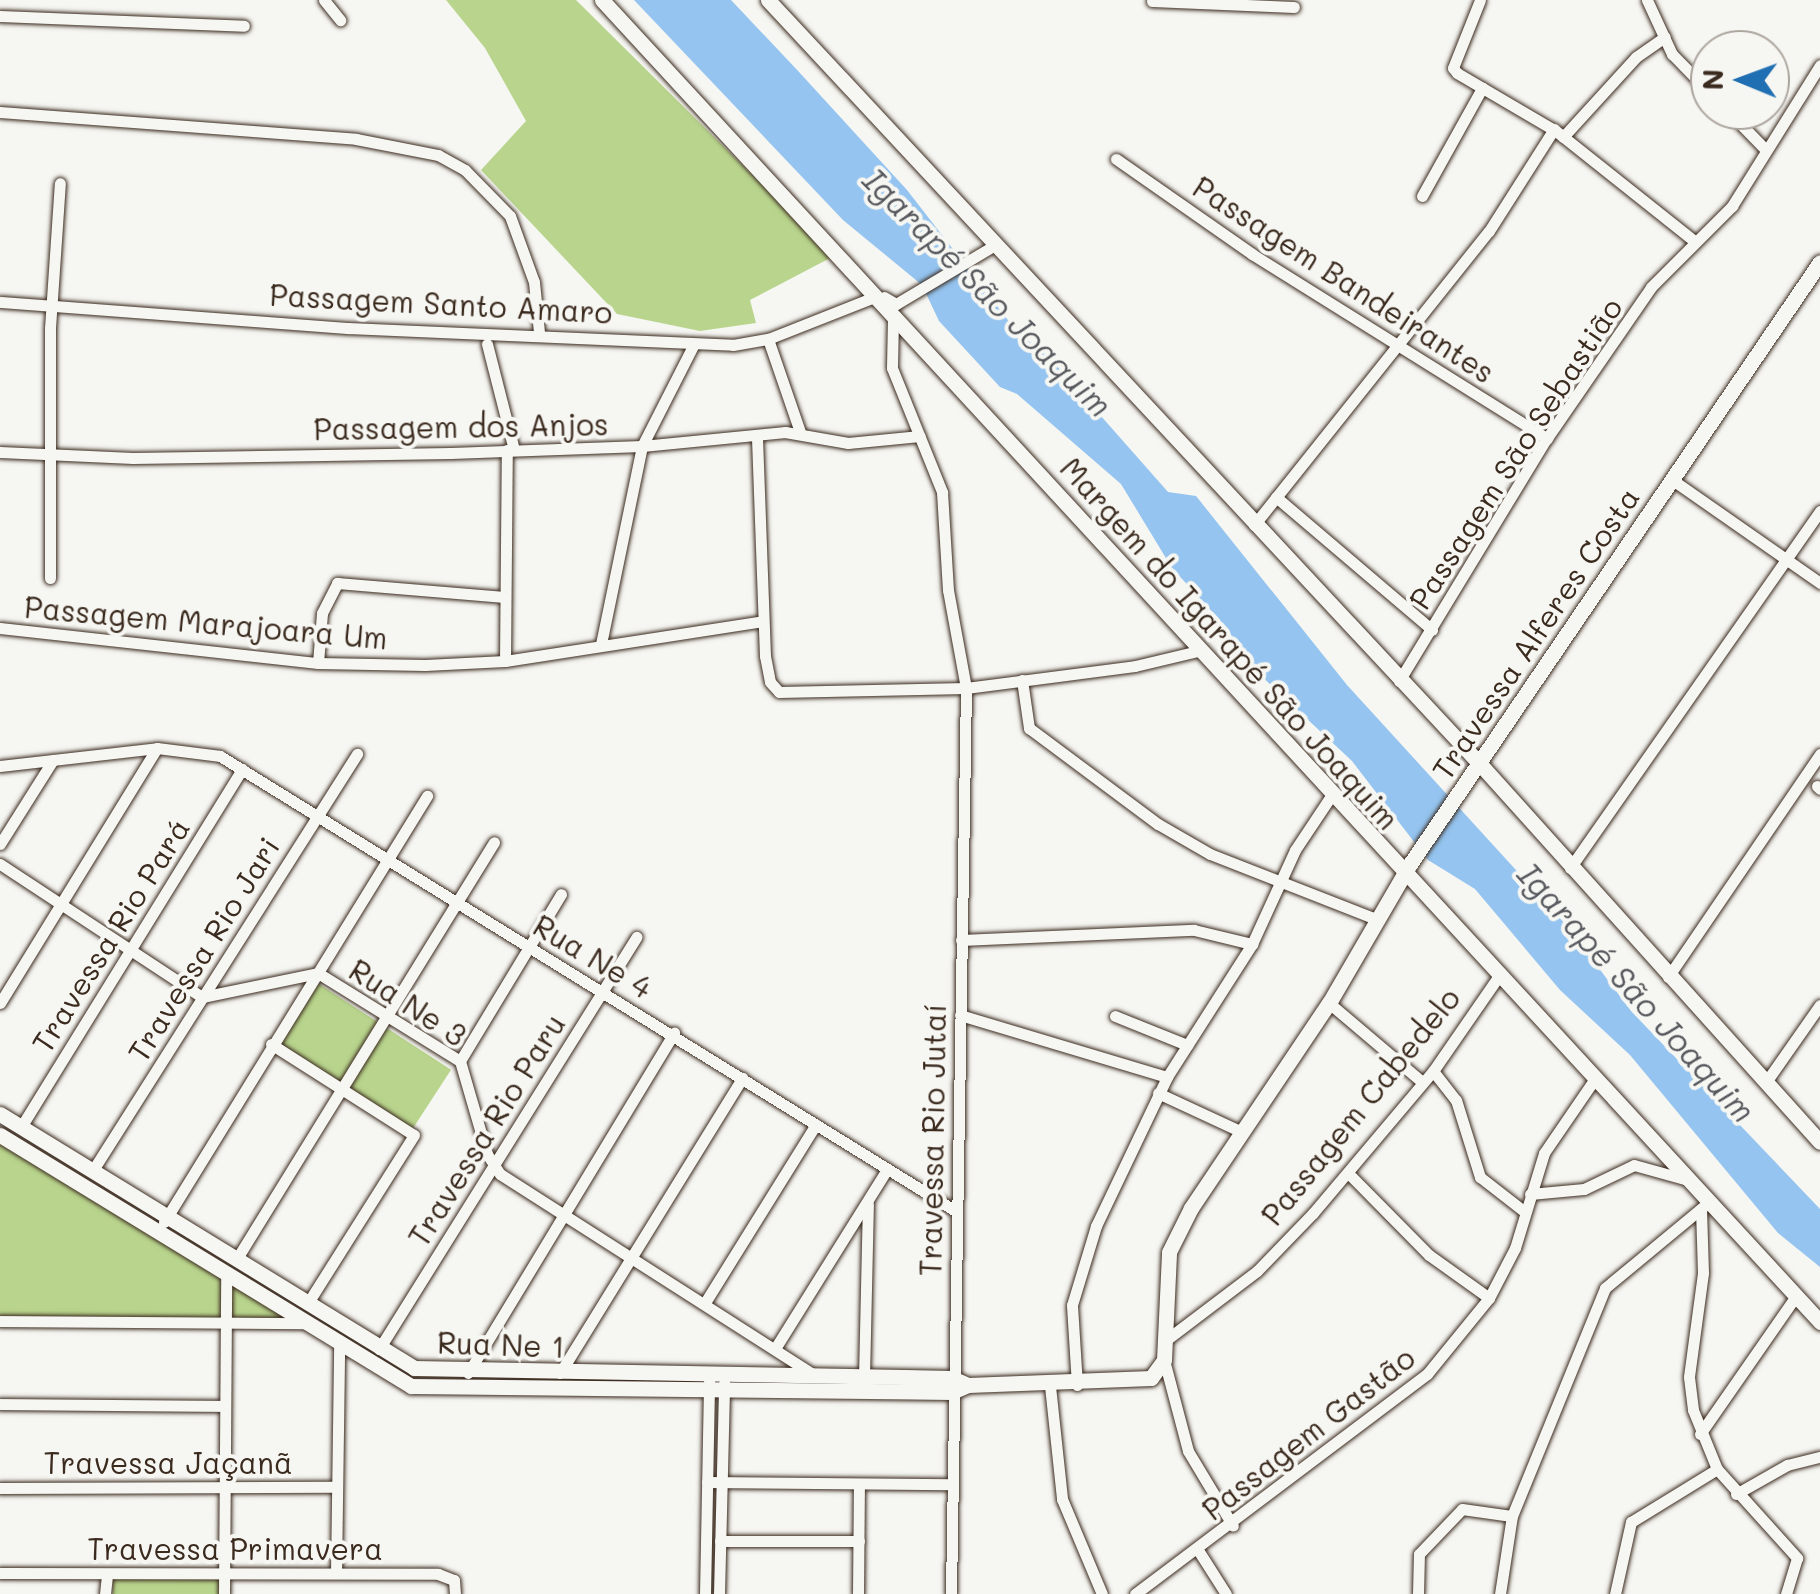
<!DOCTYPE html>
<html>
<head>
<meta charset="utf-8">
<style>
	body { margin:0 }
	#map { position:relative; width:1820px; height:1594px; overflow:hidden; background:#f6f6f2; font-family:Mali,sans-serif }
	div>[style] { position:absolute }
	.green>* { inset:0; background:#b9d58d; transform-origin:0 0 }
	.water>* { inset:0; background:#94c4ef }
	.roads { filter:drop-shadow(0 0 2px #3b2a1e) drop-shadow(0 0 2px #3b2a1e) }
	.street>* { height:11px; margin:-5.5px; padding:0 5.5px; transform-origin:5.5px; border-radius:5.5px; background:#f6f6f2 }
	.secondary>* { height:15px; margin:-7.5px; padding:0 7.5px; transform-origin:7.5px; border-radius:7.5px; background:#f6f6f2 }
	span { translate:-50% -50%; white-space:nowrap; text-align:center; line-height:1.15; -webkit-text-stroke:8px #f6f6f2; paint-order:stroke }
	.street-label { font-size:30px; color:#3b2a1e }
	.water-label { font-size:32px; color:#56585d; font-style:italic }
	.north { position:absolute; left:1690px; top:30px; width:100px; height:100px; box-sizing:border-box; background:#f6f6f2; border:2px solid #aba49d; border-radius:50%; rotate:271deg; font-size:28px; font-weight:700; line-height:40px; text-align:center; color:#3b2a1e }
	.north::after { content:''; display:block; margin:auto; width:35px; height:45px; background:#1f6fb2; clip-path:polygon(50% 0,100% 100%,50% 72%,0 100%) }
</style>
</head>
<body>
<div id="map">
	<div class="green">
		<i style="clip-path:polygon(446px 0,576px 0,834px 256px,750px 300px,756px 323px,700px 331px,617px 314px,481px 170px,526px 121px,485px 48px)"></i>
		<i style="left:316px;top:982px;width:161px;height:71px;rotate:33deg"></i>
		<i style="clip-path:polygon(0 1132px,289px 1318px,0 1317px)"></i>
		<i style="left:113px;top:1570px;width:111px;height:24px;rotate:1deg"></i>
	</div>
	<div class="water">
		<i style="clip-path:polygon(634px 0,731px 0,799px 72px,907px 190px,1018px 333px,1048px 356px,1168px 492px,1196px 496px,1347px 685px,1568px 927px,1631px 1011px,1820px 1209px,1820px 1267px,1778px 1233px,1630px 1055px,1560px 990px,1475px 889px,1428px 860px,1352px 761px,1241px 657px,1229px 630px,1172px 568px,1121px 484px,1017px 394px,1000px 387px,939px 321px,922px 285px,843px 220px)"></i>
	</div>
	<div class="roads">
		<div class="street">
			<i style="left:324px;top:0;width:26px;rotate:51deg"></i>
			<i style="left:1480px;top:0;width:73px;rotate:111.7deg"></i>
			<i style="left:1453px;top:68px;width:6px;rotate:51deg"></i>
			<i style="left:1457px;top:73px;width:115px;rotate:30.4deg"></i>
			<i style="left:1556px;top:131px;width:175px;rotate:38.5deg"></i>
			<i style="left:1647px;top:0;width:60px;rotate:65.2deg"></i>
			<i style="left:1672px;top:54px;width:54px;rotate:45.7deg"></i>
			<i style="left:1152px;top:1px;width:142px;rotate:2.4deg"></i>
			<i style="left:0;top:16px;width:244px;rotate:2.3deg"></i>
			<i style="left:1727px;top:110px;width:53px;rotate:45.8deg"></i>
			<i style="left:0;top:112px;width:357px;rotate:4.3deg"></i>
			<i style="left:356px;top:139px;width:84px;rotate:11deg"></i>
			<i style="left:438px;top:155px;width:31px;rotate:29deg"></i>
			<i style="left:465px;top:170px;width:64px;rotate:45.6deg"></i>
			<i style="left:510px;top:216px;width:70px;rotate:70deg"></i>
			<i style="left:534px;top:282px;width:50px;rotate:84.3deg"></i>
			<i style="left:1563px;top:137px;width:108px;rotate:-47.6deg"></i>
			<i style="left:1636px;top:57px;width:35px;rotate:-35deg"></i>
			<i style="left:1116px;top:159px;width:166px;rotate:34.9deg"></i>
			<i style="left:1252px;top:254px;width:348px;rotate:32deg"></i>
			<i style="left:1422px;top:196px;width:124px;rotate:-60.9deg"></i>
			<i style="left:884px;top:297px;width:14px;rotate:30deg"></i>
			<i style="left:896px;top:304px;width:115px;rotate:-30.8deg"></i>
			<i style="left:0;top:302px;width:349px;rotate:4.3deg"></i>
			<i style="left:348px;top:328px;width:385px;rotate:2.5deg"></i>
			<i style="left:733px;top:345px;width:36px;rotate:-10deg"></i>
			<i style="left:768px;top:339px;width:112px;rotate:-21.5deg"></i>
			<i style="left:893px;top:319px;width:49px;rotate:91.2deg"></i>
			<i style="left:892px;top:368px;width:134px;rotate:68deg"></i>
			<i style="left:942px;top:492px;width:98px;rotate:86.5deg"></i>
			<i style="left:948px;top:590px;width:100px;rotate:79.6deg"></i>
			<i style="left:966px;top:688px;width:906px;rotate:90.95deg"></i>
			<i style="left:768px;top:339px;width:98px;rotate:71deg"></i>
			<i style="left:487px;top:344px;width:109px;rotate:75.7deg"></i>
			<i style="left:757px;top:438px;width:218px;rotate:87.9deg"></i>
			<i style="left:765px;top:656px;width:26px;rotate:79deg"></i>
			<i style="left:770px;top:682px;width:13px;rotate:48deg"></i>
			<i style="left:779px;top:692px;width:187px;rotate:-1.2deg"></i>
			<i style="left:966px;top:688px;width:170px;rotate:-7.4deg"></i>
			<i style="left:1135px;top:666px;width:69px;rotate:-13.4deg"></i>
			<i style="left:0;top:452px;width:133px;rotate:2.6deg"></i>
			<i style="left:133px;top:458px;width:318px;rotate:-0.9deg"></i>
			<i style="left:451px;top:453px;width:191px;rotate:-2.1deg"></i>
			<i style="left:642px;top:446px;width:144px;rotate:-5.6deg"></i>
			<i style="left:785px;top:432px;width:64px;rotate:9.9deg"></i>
			<i style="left:848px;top:443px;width:72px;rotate:-5.6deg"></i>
			<i style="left:1671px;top:479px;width:182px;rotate:34.9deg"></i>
			<i style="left:1276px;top:497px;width:205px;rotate:40.4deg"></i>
			<i style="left:1254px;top:525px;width:376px;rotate:-51.4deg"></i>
			<i style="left:1489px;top:231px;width:121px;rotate:-57.5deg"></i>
			<i style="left:50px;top:578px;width:250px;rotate:-90deg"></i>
			<i style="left:50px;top:328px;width:145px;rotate:-86.1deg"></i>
			<i style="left:0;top:628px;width:320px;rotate:6.3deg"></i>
			<i style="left:318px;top:663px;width:107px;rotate:1.1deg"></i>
			<i style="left:425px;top:665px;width:80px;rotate:-2.9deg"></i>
			<i style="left:505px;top:661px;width:261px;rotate:-8.8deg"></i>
			<i style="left:601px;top:644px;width:202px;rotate:-78.3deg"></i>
			<i style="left:642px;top:446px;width:114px;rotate:-63deg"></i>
			<i style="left:505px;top:661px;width:211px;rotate:-89.5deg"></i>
			<i style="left:318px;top:663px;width:50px;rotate:-85.4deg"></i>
			<i style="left:322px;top:613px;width:34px;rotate:-63deg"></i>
			<i style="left:337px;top:583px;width:168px;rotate:4.8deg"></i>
			<i style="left:1022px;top:680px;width:49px;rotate:81.7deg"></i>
			<i style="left:1029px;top:728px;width:161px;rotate:36.7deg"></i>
			<i style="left:1158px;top:824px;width:60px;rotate:30deg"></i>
			<i style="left:1210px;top:854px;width:180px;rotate:21.4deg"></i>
			<i style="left:1399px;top:681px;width:285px;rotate:-58.7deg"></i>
			<i style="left:1547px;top:438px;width:183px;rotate:-55.4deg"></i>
			<i style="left:1651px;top:287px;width:115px;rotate:-45deg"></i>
			<i style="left:1732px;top:206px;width:166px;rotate:-58deg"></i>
			<i style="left:0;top:766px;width:158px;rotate:-6.5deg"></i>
			<i style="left:157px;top:748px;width:64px;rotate:7.2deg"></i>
			<i style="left:220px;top:756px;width:863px;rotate:31.74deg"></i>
			<i style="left:1817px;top:786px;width:4px;rotate:45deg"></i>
			<i style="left:0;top:844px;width:99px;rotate:-57.8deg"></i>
			<i style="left:0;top:864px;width:242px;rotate:33.4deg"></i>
			<i style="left:202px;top:997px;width:118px;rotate:-11.7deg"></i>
			<i style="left:318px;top:973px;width:167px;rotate:31.8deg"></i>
			<i style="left:460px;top:1061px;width:97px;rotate:73.8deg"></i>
			<i style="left:487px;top:1154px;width:24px;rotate:57deg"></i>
			<i style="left:500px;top:1174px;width:375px;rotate:32.6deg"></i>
			<i style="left:1570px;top:868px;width:436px;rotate:-55deg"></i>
			<i style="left:961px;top:940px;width:233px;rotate:-2.5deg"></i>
			<i style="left:1194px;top:930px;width:60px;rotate:13.6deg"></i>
			<i style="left:1668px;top:977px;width:270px;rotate:-55.7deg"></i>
			<i style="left:0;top:1003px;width:299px;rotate:-58.4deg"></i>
			<i style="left:1329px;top:1003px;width:121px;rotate:40.3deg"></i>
			<i style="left:960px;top:1015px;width:216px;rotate:16.7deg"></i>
			<i style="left:1115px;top:1016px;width:78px;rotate:21.9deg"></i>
			<i style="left:271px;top:1044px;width:169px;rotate:32.5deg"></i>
			<i style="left:414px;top:1135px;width:200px;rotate:122.3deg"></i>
			<i style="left:460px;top:1061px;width:195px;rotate:-58.8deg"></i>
			<i style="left:1433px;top:1071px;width:37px;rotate:52deg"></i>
			<i style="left:1456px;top:1100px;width:81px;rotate:72.7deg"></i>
			<i style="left:1480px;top:1177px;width:57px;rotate:37.9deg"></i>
			<i style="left:1766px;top:1082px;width:94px;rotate:-55deg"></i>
			<i style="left:1158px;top:1093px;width:90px;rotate:24.9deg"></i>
			<i style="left:21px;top:1127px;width:421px;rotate:-58.3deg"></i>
			<i style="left:93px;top:1170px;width:493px;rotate:-57.6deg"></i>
			<i style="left:1349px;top:1174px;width:114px;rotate:45.4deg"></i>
			<i style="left:1429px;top:1255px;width:74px;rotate:35.6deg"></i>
			<i style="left:1530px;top:1194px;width:54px;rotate:-5.3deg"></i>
			<i style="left:1584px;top:1189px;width:55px;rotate:-25.6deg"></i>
			<i style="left:1634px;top:1165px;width:56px;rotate:15.5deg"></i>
			<i style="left:1701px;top:1209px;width:64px;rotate:88.2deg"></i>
			<i style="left:1703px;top:1273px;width:105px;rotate:97.7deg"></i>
			<i style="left:1689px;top:1377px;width:33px;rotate:83deg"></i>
			<i style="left:1693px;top:1410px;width:64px;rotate:67.9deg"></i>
			<i style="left:1717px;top:1469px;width:120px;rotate:48deg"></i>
			<i style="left:1797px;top:1558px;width:38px;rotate:107deg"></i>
			<i style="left:164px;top:1222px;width:501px;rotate:-58.31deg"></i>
			<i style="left:236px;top:1260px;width:491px;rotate:-58.3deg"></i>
			<i style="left:706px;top:1301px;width:208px;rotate:-58.1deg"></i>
			<i style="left:0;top:1321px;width:305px;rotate:0.4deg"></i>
			<i style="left:1166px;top:1340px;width:114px;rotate:-37.2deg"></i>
			<i style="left:1257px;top:1271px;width:81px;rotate:-46deg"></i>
			<i style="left:1313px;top:1213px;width:186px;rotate:-49.8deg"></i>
			<i style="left:1433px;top:1071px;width:114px;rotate:-55.3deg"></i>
			<i style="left:776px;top:1347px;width:208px;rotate:-58deg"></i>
			<i style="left:379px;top:1349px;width:486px;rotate:-58deg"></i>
			<i style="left:1164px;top:1360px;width:94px;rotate:75.2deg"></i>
			<i style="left:1188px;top:1451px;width:87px;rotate:59deg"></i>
			<i style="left:468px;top:1373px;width:398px;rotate:-58.8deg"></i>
			<i style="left:560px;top:1373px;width:347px;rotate:-58.3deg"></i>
			<i style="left:864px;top:1377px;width:173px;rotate:-88.7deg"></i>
			<i style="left:1077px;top:1385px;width:80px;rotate:-93.6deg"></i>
			<i style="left:1072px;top:1305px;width:83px;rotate:-73.1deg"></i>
			<i style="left:1096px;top:1226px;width:165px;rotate:-64.5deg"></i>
			<i style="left:1167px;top:1077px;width:158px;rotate:-57.4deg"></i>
			<i style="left:1252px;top:944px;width:103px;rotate:-65.4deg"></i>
			<i style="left:1295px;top:850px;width:65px;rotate:-56.3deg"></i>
			<i style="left:1050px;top:1386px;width:114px;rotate:83.9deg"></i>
			<i style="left:1062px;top:1499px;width:103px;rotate:67.2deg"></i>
			<i style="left:0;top:1404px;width:225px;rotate:0.5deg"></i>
			<i style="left:1700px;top:1434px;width:168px;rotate:-55.2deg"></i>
			<i style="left:707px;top:1482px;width:245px;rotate:0.5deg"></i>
			<i style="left:0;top:1488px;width:337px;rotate:-0.2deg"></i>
			<i style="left:1736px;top:1494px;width:59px;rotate:-29.6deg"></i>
			<i style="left:1787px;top:1465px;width:34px;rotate:-14deg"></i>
			<i style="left:720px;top:1541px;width:139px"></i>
			<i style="left:1198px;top:1550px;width:52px;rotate:57.5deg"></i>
			<i style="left:0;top:1573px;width:438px;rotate:0.1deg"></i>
			<i style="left:438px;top:1574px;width:17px;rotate:21deg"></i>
			<i style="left:454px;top:1580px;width:14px;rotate:86deg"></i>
			<i style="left:336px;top:1573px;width:228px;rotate:-89.2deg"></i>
			<i style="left:105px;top:1594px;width:20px;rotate:-84deg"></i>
			<i style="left:224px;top:1594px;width:319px;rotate:-89.6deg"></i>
			<i style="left:705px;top:1594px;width:218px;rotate:-88.9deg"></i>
			<i style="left:719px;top:1594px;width:211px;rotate:-88.6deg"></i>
			<i style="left:858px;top:1594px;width:109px;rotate:-89.5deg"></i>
			<i style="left:1135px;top:1594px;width:366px;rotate:-37deg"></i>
			<i style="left:1427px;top:1374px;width:98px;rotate:-50.8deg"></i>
			<i style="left:1489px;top:1298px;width:56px;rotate:-62.5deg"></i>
			<i style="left:1515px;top:1248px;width:99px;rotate:-73deg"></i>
			<i style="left:1544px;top:1153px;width:92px;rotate:-55.6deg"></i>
			<i style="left:1418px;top:1594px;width:40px;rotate:-88.6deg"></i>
			<i style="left:1419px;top:1554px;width:62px;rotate:-46.3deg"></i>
			<i style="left:1462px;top:1509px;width:50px;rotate:8deg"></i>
			<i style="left:1500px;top:1594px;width:79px;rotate:-81.3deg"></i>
			<i style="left:1512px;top:1516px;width:246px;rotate:-67.8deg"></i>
			<i style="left:1605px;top:1288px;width:136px;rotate:-39.6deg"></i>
			<i style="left:1615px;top:1594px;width:74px;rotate:-77.5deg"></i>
			<i style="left:1631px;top:1522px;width:101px;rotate:-31.6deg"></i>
		</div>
		<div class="secondary">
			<i style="left:602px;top:0;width:1798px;rotate:47.34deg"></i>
			<i style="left:768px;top:0;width:1044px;rotate:47.02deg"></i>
			<i style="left:1480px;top:764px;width:508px;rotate:48.03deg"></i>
			<i style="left:0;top:1114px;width:486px;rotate:31.5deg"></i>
			<i style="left:414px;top:1368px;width:538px;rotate:1.06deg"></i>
			<i style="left:952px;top:1378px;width:17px;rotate:24deg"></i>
			<i style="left:968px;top:1385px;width:183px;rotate:-2.2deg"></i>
			<i style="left:1151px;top:1378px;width:22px;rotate:-54deg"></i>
			<i style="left:1164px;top:1360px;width:108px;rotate:-87.3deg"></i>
			<i style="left:1169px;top:1252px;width:49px;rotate:-63.4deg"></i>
			<i style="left:1191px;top:1208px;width:247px;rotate:-56.1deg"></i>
			<i style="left:1329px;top:1003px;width:161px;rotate:-59.8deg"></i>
			<i style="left:1410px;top:864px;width:728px;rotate:-55.74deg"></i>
			<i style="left:0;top:1135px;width:482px;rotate:31.4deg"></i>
			<i style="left:411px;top:1386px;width:541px;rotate:0.64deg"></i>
			<i style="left:952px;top:1392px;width:17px;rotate:-24deg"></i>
		</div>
	</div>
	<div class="street-label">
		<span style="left:1344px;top:279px;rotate:33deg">Passagem Bandeirantes</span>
		<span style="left:441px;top:303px;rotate:3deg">Passagem Santo Amaro</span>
		<span style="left:461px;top:426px;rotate:-1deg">Passagem dos Anjos</span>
		<span style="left:1515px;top:453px;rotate:-57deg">Passagem São Sebastião</span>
		<span style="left:206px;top:622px;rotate:5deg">Passagem Marajoara Um</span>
		<span style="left:1535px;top:633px;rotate:-56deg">Travessa Alferes Costa</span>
		<span style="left:1230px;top:643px;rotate:48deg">Margem do Igarapé São Joaquim</span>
		<span style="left:110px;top:935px;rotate:-58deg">Travessa Rio Pará</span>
		<span style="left:203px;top:949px;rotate:-58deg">Travessa Rio Jari</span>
		<span style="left:593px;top:956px;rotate:31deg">Rua Ne 4</span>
		<span style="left:408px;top:1002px;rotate:33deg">Rua Ne 3</span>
		<span style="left:1360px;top:1106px;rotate:-51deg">Passagem Cabedelo</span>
		<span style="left:486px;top:1130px;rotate:-58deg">Travessa Rio Paru</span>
		<span style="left:932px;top:1140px;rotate:-89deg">Travessa Rio Jutaí</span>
		<span style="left:501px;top:1344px;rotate:2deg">Rua Ne 1</span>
		<span style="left:1308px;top:1433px;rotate:-38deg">Passagem Gastão</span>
		<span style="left:168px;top:1462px">Travessa Jaçanã</span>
		<span style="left:235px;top:1548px">Travessa Primavera</span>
	</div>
	<div class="water-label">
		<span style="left:988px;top:292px;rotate:45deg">Igarapé São Joaquim</span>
		<span style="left:1637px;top:992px;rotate:48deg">Igarapé São Joaquim</span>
	</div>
	<div class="north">N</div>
</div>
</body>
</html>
